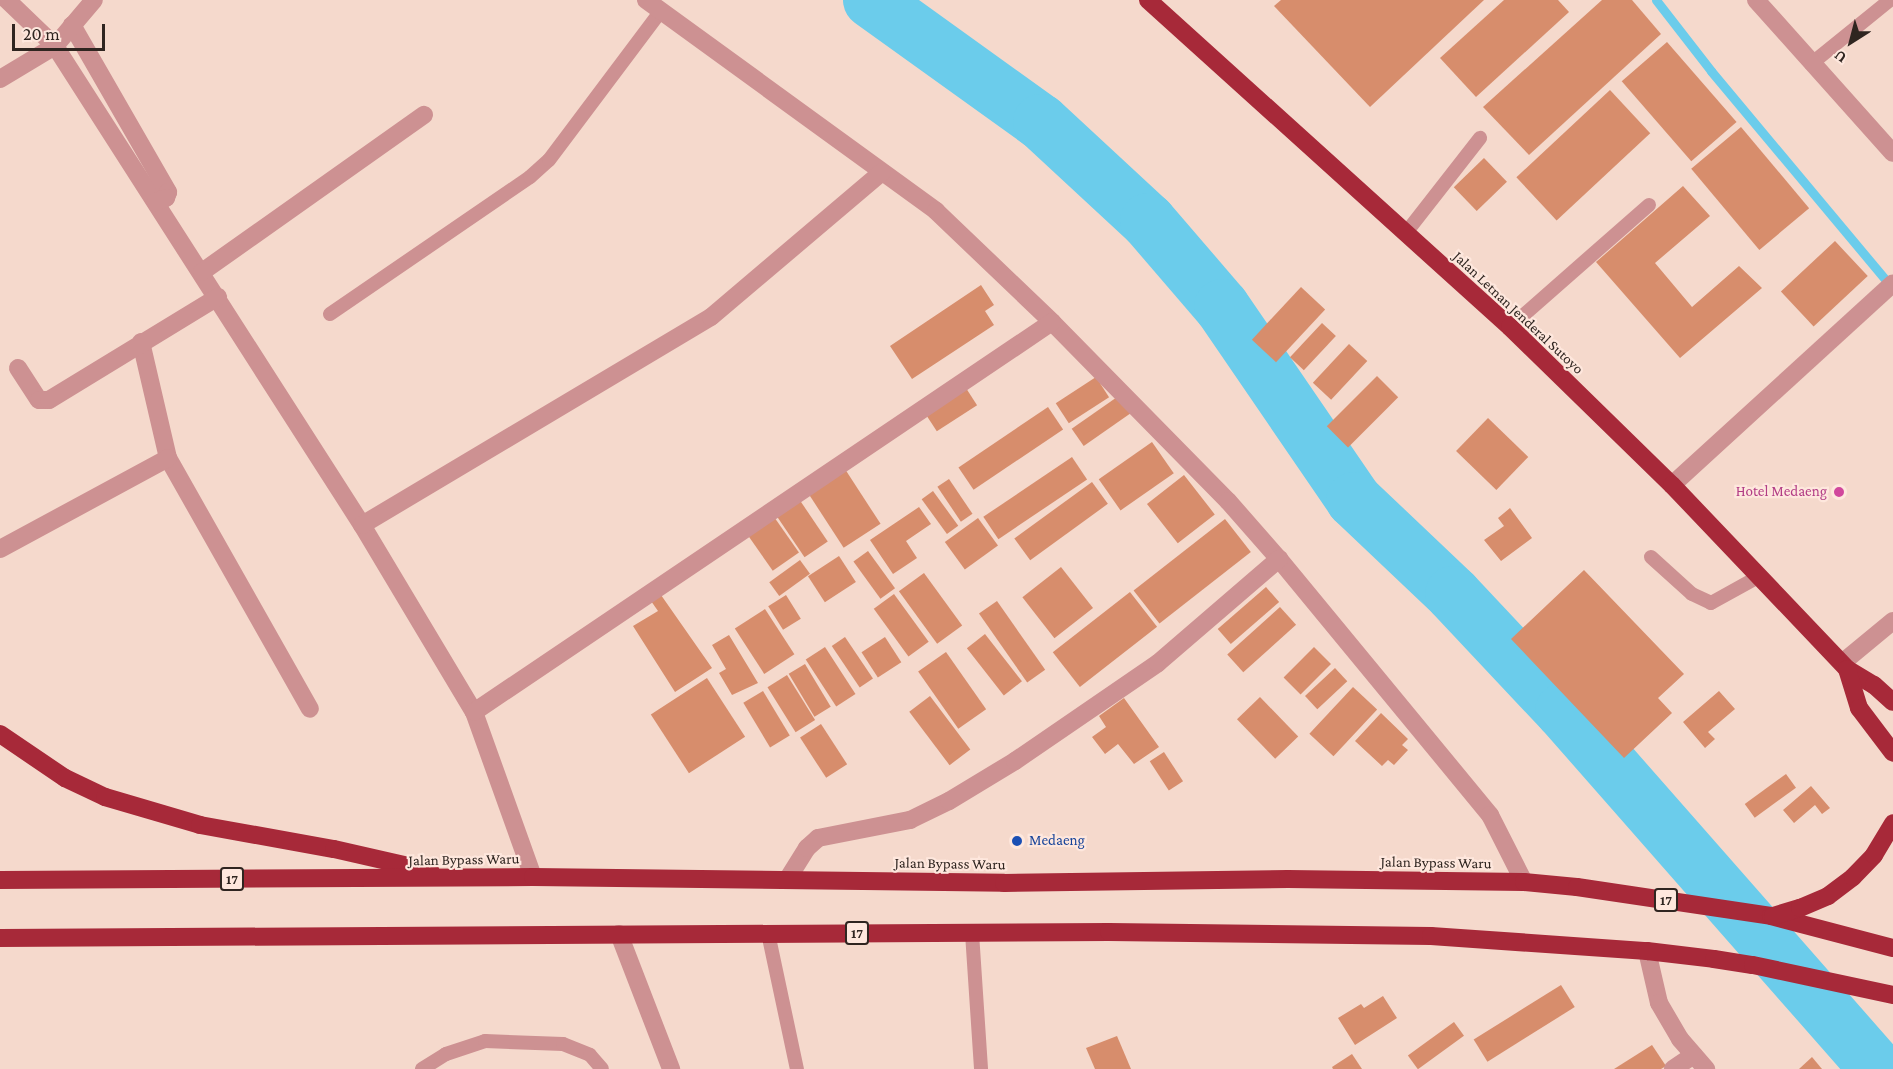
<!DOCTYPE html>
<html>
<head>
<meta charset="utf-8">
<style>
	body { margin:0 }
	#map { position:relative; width:1893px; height:1069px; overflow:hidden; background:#f5d9cc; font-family:"Crimson Pro",serif }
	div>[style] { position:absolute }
	.stream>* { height:9px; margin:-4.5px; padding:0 4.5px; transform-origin:4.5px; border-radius:4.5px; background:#6bcceb }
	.river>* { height:56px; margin:-28px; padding:0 28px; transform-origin:28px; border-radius:28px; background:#6bcceb }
	.building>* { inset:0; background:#d78d6c; transform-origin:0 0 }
	.lane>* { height:14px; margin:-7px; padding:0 7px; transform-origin:7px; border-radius:7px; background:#cd9192 }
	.street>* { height:18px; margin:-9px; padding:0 9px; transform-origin:9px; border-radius:9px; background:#cd9192 }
	.highway>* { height:18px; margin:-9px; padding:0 9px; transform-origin:9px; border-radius:9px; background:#a72939 }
	.dots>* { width:16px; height:16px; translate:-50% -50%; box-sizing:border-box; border:3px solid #fee7dd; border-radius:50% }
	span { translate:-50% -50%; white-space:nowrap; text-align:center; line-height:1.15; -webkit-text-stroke:4.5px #fee7dd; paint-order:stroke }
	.shield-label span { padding:2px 4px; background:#fee7dd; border:2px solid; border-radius:4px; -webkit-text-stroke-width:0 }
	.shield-label { font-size:14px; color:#2f2520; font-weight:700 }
	.street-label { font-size:15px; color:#2f2520 }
	.hotel-label { font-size:15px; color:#b23c85 }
	.right { translate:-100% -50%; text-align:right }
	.transit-label { font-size:15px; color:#164399 }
	.left { translate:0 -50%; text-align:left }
	.north { position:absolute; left:1821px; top:12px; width:60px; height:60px; -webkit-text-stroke:4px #fee7dd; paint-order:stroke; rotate:216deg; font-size:16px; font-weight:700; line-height:24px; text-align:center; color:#2f2520 }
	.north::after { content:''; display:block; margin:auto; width:21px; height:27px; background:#2f2520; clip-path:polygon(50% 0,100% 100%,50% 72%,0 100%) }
	.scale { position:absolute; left:12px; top:24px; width:93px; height:27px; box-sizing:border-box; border:3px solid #2f2520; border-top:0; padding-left:8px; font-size:18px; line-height:21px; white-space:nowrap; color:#2f2520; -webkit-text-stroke:4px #fee7dd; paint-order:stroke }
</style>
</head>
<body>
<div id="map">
	<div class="stream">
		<i style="left:1656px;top:0;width:90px;rotate:52.2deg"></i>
		<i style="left:1711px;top:71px;width:280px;rotate:50.1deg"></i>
	</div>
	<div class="river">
		<i style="left:871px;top:0;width:209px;rotate:35.7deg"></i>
		<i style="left:1041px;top:122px;width:146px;rotate:42.8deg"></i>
		<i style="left:1148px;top:221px;width:113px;rotate:49.3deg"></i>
		<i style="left:1222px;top:307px;width:234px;rotate:55.6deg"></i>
		<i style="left:1354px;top:500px;width:137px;rotate:43.5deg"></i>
		<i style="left:1453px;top:594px;width:161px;rotate:46.8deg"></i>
		<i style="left:1563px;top:711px;width:477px;rotate:48.7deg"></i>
	</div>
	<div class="building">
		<i style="clip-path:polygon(1281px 0,1484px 0,1370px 107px,1274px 6px)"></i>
		<i style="clip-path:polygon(1504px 0,1558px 0,1569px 12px,1476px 97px,1440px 58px)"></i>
		<i style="clip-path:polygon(1602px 0,1632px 0,1661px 34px,1529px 155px,1483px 107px)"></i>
		<i style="left:1667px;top:42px;width:106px;height:60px;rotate:49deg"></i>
		<i style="left:1610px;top:90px;width:59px;height:128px;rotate:47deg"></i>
		<i style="left:1741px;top:127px;width:106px;height:65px;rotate:50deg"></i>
		<i style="left:1484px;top:158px;width:33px;height:42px;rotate:46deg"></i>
		<i style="clip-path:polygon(1683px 186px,1710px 216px,1655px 263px,1692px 307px,1739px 266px,1762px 288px,1680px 358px,1596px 262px)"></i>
		<i style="left:1835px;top:241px;width:48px;height:74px;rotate:47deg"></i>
		<i style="clip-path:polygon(981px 285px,994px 305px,985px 311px,994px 325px,912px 379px,890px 346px)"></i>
		<i style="left:1301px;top:287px;width:33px;height:72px;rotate:43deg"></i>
		<i style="left:1322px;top:323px;width:19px;height:47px;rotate:43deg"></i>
		<i style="left:1349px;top:344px;width:25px;height:53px;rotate:43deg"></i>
		<i style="left:1377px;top:376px;width:30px;height:71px;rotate:45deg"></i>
		<i style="left:1096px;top:377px;width:24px;height:48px;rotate:57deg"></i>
		<i style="left:964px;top:385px;width:24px;height:48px;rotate:57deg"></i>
		<i style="left:1120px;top:395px;width:21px;height:59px;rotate:55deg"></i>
		<i style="left:1048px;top:407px;width:27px;height:108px;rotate:56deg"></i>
		<i style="left:1488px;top:418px;width:56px;height:46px;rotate:44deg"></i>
		<i style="left:1152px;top:442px;width:38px;height:65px;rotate:55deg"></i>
		<i style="left:1072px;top:457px;width:27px;height:107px;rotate:56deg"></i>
		<i style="left:843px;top:466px;width:69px;height:44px;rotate:57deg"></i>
		<i style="left:1184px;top:475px;width:50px;height:47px;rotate:52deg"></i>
		<i style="left:949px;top:479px;width:42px;height:14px;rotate:56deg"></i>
		<i style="left:1092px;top:482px;width:27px;height:96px;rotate:54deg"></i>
		<i style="left:933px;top:491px;width:43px;height:14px;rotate:54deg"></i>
		<i style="left:797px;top:496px;width:55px;height:28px;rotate:56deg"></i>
		<i style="clip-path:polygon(919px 507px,931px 524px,906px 541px,917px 558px,893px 574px,870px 540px)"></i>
		<i style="clip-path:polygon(1510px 508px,1532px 538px,1501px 561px,1484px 540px,1504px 526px,1498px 518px)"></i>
		<i style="left:772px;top:514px;width:47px;height:32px;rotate:55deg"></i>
		<i style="left:978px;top:518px;width:34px;height:41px;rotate:54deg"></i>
		<i style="left:1225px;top:519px;width:42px;height:116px;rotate:52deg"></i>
		<i style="left:868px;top:551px;width:46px;height:18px;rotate:54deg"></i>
		<i style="left:839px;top:556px;width:31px;height:37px;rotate:57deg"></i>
		<i style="left:800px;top:560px;width:17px;height:38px;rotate:54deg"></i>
		<i style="left:1061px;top:567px;width:52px;height:49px;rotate:52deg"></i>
		<i style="clip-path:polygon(1584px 570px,1684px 674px,1658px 698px,1672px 713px,1624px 758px,1511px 639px)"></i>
		<i style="left:924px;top:573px;width:65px;height:31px;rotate:54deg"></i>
		<i style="left:1266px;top:587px;width:20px;height:64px;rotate:49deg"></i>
		<i style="left:1130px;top:592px;width:44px;height:98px;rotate:52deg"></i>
		<i style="left:894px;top:594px;width:59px;height:25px;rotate:54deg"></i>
		<i style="clip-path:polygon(661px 595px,712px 668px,675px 692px,633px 626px,658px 611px,651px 601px)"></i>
		<i style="left:786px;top:595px;width:28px;height:21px;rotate:58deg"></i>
		<i style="left:997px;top:601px;width:84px;height:22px;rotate:55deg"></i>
		<i style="left:1280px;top:607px;width:24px;height:71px;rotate:48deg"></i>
		<i style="left:765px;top:609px;width:54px;height:36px;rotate:57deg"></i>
		<i style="left:985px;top:634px;width:60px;height:23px;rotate:52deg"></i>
		<i style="clip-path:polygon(729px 635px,758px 683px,732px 695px,719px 673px,726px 669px,712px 645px)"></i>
		<i style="left:845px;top:637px;width:50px;height:16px;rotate:56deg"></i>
		<i style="left:885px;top:637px;width:30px;height:28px;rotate:57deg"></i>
		<i style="left:825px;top:647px;width:56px;height:23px;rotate:57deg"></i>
		<i style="left:1314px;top:647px;width:24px;height:43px;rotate:45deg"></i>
		<i style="left:946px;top:652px;width:70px;height:34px;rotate:55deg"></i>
		<i style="left:805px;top:664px;width:50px;height:19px;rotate:59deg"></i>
		<i style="left:1335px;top:668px;width:18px;height:41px;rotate:47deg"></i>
		<i style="left:787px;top:675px;width:53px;height:23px;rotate:58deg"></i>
		<i style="left:707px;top:678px;width:70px;height:67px;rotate:57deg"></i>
		<i style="left:1353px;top:687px;width:33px;height:64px;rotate:43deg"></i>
		<i style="left:763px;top:691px;width:52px;height:23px;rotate:59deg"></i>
		<i style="clip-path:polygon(1719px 691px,1735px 709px,1708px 732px,1715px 739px,1705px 748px,1683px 722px)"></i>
		<i style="left:930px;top:696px;width:67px;height:26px;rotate:53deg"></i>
		<i style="left:1260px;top:697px;width:55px;height:32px;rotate:46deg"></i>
		<i style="clip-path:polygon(1124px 698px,1159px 747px,1134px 764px,1118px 744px,1105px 754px,1092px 737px,1106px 727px,1099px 716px)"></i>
		<i style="clip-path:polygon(1381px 713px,1408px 739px,1402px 745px,1408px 750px,1394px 765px,1388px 760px,1382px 766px,1355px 741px)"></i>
		<i style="left:821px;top:724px;width:48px;height:25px;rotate:57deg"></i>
		<i style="left:1164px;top:752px;width:35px;height:17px;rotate:57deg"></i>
		<i style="left:1786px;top:774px;width:17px;height:51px;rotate:54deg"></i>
		<i style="clip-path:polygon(1811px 786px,1830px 808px,1822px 814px,1815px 805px,1794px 823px,1783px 810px)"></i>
		<i style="left:1561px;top:985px;width:26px;height:103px;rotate:58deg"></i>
		<i style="clip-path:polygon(1383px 996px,1397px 1018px,1355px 1045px,1338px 1018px,1361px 1004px,1364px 1008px)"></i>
		<i style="left:1454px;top:1022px;width:17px;height:57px;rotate:54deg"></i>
		<i style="clip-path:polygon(1117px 1036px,1131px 1069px,1095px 1069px,1086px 1048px)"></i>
		<i style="clip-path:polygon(1652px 1045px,1666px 1066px,1661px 1069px,1614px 1069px)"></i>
		<i style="clip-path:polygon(1352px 1054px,1362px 1069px,1333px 1069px,1332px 1067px)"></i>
		<i style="clip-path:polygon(1812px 1057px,1822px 1069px,1799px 1069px)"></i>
	</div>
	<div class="lane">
		<i style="left:1811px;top:64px;width:102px;rotate:-39deg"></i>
		<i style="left:1405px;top:234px;width:122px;rotate:-52deg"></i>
		<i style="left:330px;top:314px;width:242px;rotate:-34.4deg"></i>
		<i style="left:530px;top:177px;width:25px;rotate:-42deg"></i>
		<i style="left:549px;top:160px;width:186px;rotate:-53.1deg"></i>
		<i style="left:1510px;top:327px;width:185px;rotate:-41.3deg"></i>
		<i style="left:1651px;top:557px;width:55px;rotate:42.1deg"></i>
		<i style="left:1692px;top:594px;width:21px;rotate:25deg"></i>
		<i style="left:1711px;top:603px;width:54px;rotate:-29deg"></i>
		<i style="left:768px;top:933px;width:139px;rotate:78deg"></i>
		<i style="left:972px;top:933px;width:136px;rotate:86.2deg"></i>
		<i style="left:422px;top:1069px;width:28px;rotate:-32deg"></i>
		<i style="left:446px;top:1054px;width:41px;rotate:-18.4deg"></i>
		<i style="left:485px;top:1041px;width:78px;rotate:2.2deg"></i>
		<i style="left:563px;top:1044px;width:29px;rotate:22deg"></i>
		<i style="left:590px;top:1055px;width:18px;rotate:49deg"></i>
	</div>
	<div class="street">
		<i style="left:7px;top:0;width:66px;rotate:43.8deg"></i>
		<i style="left:55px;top:46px;width:569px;rotate:57.34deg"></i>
		<i style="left:362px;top:525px;width:218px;rotate:59.1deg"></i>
		<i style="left:474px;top:712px;width:175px;rotate:70.3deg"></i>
		<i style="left:646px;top:0;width:359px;rotate:36deg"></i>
		<i style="left:936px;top:211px;width:161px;rotate:43.7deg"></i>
		<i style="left:1052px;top:322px;width:251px;rotate:45.5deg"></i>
		<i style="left:1228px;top:501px;width:77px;rotate:48.7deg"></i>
		<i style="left:1279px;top:559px;width:332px;rotate:50.5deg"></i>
		<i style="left:1490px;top:815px;width:75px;rotate:63.1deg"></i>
		<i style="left:1756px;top:0;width:205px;rotate:48.2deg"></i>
		<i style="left:72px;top:25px;width:193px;rotate:60.1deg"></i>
		<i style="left:168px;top:192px;width:6px;rotate:108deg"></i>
		<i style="left:166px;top:198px;width:11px;rotate:158deg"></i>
		<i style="left:0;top:79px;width:64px;rotate:-31deg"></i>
		<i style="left:55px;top:46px;width:60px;rotate:-49.7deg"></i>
		<i style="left:202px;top:272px;width:272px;rotate:-35.3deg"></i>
		<i style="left:141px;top:342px;width:119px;rotate:76.9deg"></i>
		<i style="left:168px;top:458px;width:288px;rotate:60.5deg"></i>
		<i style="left:18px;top:368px;width:38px;rotate:57deg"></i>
		<i style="left:39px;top:400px;width:10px"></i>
		<i style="left:49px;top:400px;width:198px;rotate:-31.4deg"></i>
		<i style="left:1672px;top:485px;width:299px;rotate:-42.4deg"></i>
		<i style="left:362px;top:525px;width:406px;rotate:-30.8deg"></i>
		<i style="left:711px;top:317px;width:224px;rotate:-40.3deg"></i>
		<i style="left:0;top:549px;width:191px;rotate:-28.4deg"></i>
		<i style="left:1842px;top:663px;width:66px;rotate:-39.5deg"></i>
		<i style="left:474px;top:712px;width:697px;rotate:-34.01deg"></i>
		<i style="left:787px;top:880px;width:38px;rotate:-58deg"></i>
		<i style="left:807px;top:848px;width:15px;rotate:-42deg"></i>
		<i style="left:818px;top:838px;width:94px;rotate:-11.1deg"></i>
		<i style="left:910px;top:820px;width:43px;rotate:-26deg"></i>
		<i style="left:949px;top:801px;width:77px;rotate:-31.2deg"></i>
		<i style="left:1015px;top:761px;width:173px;rotate:-34.4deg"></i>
		<i style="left:1158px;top:663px;width:160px;rotate:-40.7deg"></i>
		<i style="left:619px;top:934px;width:145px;rotate:68.9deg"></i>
		<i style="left:1647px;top:951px;width:53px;rotate:77deg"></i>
		<i style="left:1659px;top:1003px;width:42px;rotate:59.7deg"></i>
		<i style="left:1680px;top:1039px;width:40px;rotate:49deg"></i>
		<i style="left:1673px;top:1069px;width:25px;rotate:-34deg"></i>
	</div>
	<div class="highway">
		<i style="left:1148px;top:0;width:488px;rotate:42.1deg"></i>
		<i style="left:1510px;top:327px;width:226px;rotate:44.3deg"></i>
		<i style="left:1672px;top:485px;width:254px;rotate:46.4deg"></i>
		<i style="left:1847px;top:669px;width:31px;rotate:31deg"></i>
		<i style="left:1874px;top:685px;width:25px;rotate:42deg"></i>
		<i style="left:1847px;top:669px;width:41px;rotate:72.9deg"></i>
		<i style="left:1859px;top:708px;width:56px;rotate:52.9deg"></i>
		<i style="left:0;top:734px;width:78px;rotate:34.1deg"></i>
		<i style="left:65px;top:778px;width:44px;rotate:25.4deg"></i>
		<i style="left:105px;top:797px;width:99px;rotate:16.4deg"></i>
		<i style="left:200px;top:825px;width:136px;rotate:10.2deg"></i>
		<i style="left:334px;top:849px;width:99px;rotate:12.8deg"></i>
		<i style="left:0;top:880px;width:533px;rotate:-0.32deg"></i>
		<i style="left:533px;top:877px;width:471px;rotate:0.7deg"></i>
		<i style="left:1004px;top:883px;width:284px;rotate:-0.8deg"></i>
		<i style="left:1288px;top:879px;width:236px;rotate:0.7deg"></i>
		<i style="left:1524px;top:882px;width:53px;rotate:5.4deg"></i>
		<i style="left:1577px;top:887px;width:196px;rotate:8.5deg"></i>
		<i style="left:1771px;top:916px;width:126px;rotate:14.7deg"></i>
		<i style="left:1773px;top:916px;width:28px;rotate:-17deg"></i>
		<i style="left:1800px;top:908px;width:30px;rotate:-23deg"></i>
		<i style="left:1828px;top:896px;width:31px;rotate:-37deg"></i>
		<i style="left:1853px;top:877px;width:30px;rotate:-46deg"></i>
		<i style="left:1874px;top:855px;width:37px;rotate:-59deg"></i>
		<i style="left:0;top:938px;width:1109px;rotate:-0.31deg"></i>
		<i style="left:1109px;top:932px;width:322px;rotate:0.7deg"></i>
		<i style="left:1431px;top:936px;width:217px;rotate:4deg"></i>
		<i style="left:1647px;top:951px;width:67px;rotate:6.8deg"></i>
		<i style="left:1714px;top:959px;width:39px;rotate:9deg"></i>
		<i style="left:1753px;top:965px;width:143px;rotate:12.1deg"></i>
	</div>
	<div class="dots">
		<i style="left:1839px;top:492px;background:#d1479c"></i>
		<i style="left:1017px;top:841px;background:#1a4fb4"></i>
	</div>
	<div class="shield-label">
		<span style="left:232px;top:879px">17</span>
		<span style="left:1666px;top:900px">17</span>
		<span style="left:857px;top:933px">17</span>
	</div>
	<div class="street-label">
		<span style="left:1518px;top:313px;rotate:43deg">Jalan Letnan Jenderal Sutoyo</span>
		<span style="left:464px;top:860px;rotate:-1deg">Jalan Bypass Waru</span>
		<span style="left:1436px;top:863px;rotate:1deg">Jalan Bypass Waru</span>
		<span style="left:950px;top:864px;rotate:1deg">Jalan Bypass Waru</span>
	</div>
	<div class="hotel-label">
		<span class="right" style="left:1827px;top:492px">Hotel Medaeng</span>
	</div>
	<div class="transit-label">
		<span class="left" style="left:1029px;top:841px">Medaeng</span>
	</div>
	<div class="north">U</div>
	<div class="scale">20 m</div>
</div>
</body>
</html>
